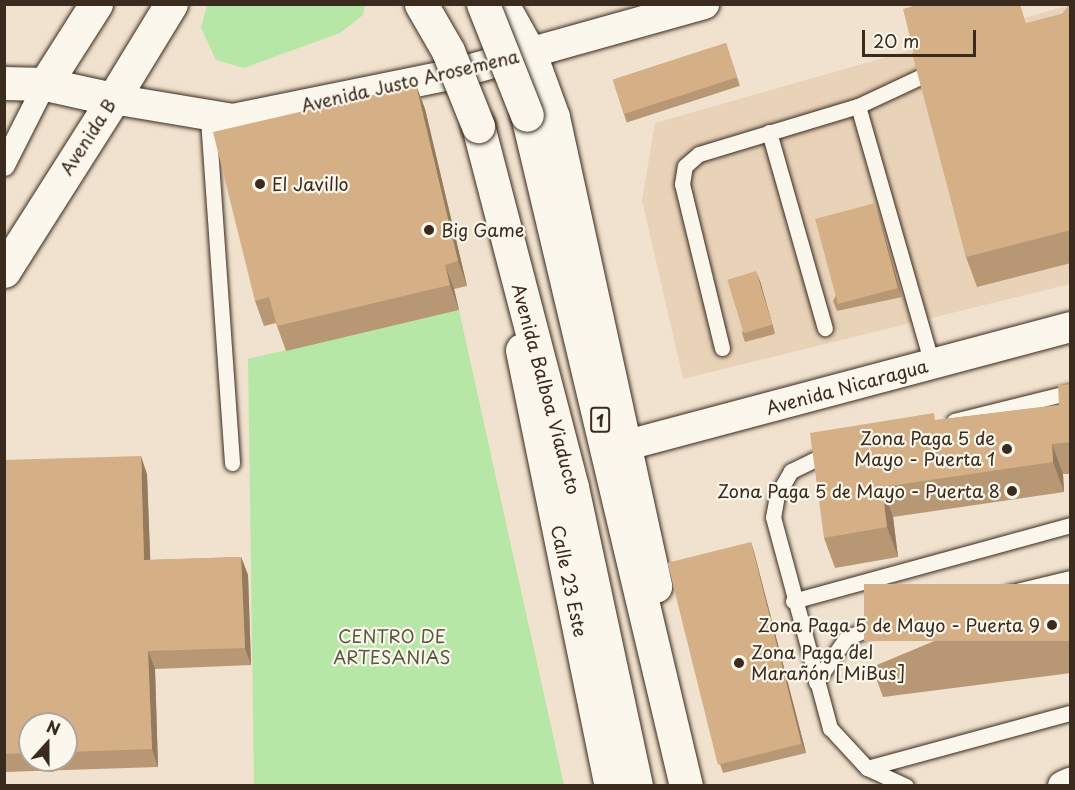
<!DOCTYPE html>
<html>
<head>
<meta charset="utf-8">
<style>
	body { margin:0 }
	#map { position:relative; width:1075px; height:790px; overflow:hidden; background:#f0e2ce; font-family:"Playpen Sans",sans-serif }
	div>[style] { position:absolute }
	.built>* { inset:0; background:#e8d3b9 }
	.green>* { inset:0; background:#b7e7a6 }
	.roads { filter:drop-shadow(0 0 2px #3b2a1e) drop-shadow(0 0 2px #3b2a1e) }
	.service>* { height:15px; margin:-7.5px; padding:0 7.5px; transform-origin:7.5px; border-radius:7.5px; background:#fbf7ec }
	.pedestrian>* { height:22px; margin:-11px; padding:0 11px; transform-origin:11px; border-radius:11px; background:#fbf7ec }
	.minor>* { height:30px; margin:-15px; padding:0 15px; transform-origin:15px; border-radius:15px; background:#fbf7ec }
	.tertiary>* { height:33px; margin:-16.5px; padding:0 16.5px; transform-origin:16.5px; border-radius:16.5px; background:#fbf7ec }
	.secondary>* { height:33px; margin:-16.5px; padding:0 16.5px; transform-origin:16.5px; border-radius:16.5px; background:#fbf7ec }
	.trunk>* { height:33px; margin:-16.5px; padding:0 16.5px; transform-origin:16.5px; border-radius:16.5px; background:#fbf7ec }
	.bridges { filter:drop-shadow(0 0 2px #3b2a1e) drop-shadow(0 0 2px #3b2a1e) }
	.trunk-bridge>* { height:33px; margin:-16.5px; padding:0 16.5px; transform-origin:16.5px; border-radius:16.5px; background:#fbf7ec }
	.wall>* { inset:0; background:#b79774; transform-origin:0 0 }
	.shaded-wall>* { inset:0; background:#957b5e }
	.building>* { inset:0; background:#d5b087; transform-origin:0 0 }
	.dots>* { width:16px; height:16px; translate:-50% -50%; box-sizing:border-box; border:3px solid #fbf7ec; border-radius:50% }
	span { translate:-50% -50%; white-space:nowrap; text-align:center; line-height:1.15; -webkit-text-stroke:4.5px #fbf7ec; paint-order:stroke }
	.shield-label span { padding:2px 4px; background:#fbf7ec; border:2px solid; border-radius:4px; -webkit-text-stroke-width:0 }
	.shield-label { font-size:16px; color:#3b2a1e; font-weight:700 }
	.street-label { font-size:18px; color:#3b2a1e }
	.poi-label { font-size:18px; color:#3b2a1e }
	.left { translate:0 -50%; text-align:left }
	.right { translate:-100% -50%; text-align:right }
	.park-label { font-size:18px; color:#5a5940 }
	.frame { position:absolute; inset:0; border:6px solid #3b2a1e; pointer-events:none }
	.north { position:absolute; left:18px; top:712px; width:60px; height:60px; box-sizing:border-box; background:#fbf7ec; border:2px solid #aea59a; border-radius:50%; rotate:21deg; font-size:16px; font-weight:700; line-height:24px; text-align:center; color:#3b2a1e }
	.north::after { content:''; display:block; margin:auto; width:21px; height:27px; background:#3b2a1e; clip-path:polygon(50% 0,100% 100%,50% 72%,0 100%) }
	.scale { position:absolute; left:862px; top:30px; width:114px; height:27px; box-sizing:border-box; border:3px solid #3b2a1e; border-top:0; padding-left:8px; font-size:18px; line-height:21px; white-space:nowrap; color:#3b2a1e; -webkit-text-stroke:4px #fbf7ec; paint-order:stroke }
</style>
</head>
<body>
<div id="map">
	<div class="built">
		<i style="clip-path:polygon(1070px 5px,1070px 284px,683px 379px,642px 200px,655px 123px)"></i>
	</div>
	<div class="green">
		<i style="clip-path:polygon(207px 5px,207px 4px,365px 5px,363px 15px,340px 33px,244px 68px,216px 60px,201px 28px)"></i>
		<i style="clip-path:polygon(459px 310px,564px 785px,254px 785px,248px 359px)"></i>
	</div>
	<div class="roads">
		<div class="service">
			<i style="left:858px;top:106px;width:268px;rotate:74deg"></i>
			<i style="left:208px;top:119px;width:345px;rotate:86deg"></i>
			<i style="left:769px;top:132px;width:204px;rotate:74.1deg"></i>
			<i style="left:722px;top:348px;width:169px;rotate:-103.7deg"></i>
			<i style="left:682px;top:184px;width:18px;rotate:-81deg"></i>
			<i style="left:685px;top:166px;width:18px;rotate:-41deg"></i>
			<i style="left:699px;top:154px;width:166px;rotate:-16.8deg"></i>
			<i style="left:858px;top:106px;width:87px;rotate:-25.1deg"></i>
			<i style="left:954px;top:421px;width:120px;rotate:-14deg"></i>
			<i style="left:832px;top:451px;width:46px;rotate:154deg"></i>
			<i style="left:791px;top:471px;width:28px;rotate:120deg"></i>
			<i style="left:777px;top:495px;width:22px;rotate:100deg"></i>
			<i style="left:773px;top:517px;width:219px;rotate:74.9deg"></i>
			<i style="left:830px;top:728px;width:54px;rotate:47.2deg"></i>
			<i style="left:867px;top:768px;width:43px;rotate:24.8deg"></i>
			<i style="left:1008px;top:593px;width:64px;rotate:-13.6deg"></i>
			<i style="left:793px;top:601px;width:287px;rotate:-15.3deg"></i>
			<i style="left:816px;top:682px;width:53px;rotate:-55.7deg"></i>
			<i style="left:846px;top:638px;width:42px;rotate:-22.3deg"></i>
			<i style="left:867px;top:768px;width:210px;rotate:-15.2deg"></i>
		</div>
		<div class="pedestrian">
			<i style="left:4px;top:165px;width:91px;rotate:-63.2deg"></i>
		</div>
		<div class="minor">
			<i style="left:113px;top:99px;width:122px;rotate:9.5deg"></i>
			<i style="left:233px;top:119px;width:221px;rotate:-11.5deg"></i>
			<i style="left:450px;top:75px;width:264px;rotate:-15.6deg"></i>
			<i style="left:624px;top:446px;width:462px;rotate:-14.9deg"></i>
			<i style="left:1063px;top:786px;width:8px;rotate:-23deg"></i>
		</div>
		<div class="tertiary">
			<i style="left:4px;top:271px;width:204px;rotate:-57.6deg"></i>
		</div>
		<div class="secondary">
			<i style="left:502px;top:4px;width:57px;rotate:60.8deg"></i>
			<i style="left:530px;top:54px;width:67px;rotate:69.9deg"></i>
			<i style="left:553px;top:117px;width:480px;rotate:77.7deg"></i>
			<i style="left:4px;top:83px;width:41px;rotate:1.4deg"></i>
			<i style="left:45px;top:84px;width:70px;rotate:12.4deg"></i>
			<i style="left:113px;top:99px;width:111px;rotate:-58.6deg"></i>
			<i style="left:45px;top:84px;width:95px;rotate:-57.5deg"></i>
			<i style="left:522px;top:350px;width:445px;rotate:78.5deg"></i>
		</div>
		<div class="trunk">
			<i style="left:527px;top:115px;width:690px;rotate:76.67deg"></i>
			<i style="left:478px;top:126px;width:373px;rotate:75.4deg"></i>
			<i style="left:572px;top:487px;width:306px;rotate:77.9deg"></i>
		</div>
	</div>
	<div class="bridges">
		<div class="trunk-bridge">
			<i style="left:421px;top:4px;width:54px;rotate:60.1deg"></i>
			<i style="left:448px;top:51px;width:81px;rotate:68.2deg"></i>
			<i style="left:483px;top:4px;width:119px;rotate:68.4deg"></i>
		</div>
	</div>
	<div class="wall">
		<i style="clip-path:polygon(1071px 5px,1071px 263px,977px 287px,966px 257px,914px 53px,1062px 14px)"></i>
		<i style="left:726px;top:43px;width:45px;height:119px;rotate:72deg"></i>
		<i style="clip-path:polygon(416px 85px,425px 109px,467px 286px,454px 289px,459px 310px,286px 351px,276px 323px,264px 326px,255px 301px)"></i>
		<i style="clip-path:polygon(878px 212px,902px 297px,837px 311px,833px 301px)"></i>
		<i style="clip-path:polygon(760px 281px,775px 334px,745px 342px,742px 333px)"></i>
		<i style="clip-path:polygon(1071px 384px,1071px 474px,1063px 474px,1064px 492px,893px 517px,898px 557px,835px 568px,824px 538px,937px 420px,1059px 405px)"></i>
		<i style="clip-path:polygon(evenodd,4px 460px,147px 474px,150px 560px,241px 557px,248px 575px,251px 665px,155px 669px,158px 767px,4px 772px,4px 460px,30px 724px,66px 724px,66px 760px,30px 760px,30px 724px)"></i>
		<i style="clip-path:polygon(751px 542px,754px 552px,806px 753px,723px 773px,720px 764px)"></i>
		<i style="clip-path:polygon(1071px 584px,1071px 673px,883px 697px,872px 667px)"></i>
	</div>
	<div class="shaded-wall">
		<i style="clip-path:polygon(416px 85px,425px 109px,467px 286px,458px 261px)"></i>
		<i style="clip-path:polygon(875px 203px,878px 212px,902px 297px,898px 288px)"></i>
		<i style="clip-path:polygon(445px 265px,454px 289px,459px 310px,450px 285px)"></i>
		<i style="clip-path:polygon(756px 271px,760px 281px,775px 334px,772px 325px)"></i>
		<i style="clip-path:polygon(1052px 444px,1063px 474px,1064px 492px,1053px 462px)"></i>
		<i style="clip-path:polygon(141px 456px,147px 474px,151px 578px,144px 560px)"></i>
		<i style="clip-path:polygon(882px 487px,893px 517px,898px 557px,887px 527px)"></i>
		<i style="clip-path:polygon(751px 542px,754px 552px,806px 753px,802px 744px)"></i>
		<i style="clip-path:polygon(241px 557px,248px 575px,251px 665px,245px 648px)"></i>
		<i style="clip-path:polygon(148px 651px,155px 669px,158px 767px,152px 749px)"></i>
	</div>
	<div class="building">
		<i style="clip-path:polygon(920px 4px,1020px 4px,1026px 24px,914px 53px,903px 9px)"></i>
		<i style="clip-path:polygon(1069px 5px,1071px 5px,1071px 230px,966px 257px,912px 53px,1062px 14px)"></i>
		<i style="left:726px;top:43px;width:36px;height:119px;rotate:72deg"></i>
		<i style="clip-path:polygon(416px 85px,458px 261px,445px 265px,450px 285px,277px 326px,269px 297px,255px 301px,213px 132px)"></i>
		<i style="left:875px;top:203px;width:88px;height:62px;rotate:75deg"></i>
		<i style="left:756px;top:271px;width:56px;height:30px;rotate:73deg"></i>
		<i style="clip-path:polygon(1071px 384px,1071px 442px,1052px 444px,1053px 462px,882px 487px,887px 527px,824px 538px,810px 433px,934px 413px,935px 420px,1059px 405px,1058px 385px)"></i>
		<i style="clip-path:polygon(141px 456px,144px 560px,241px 557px,245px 648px,148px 651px,152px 749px,66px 752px,66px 724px,30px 724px,30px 753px,4px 754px,4px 460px)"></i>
		<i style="left:751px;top:542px;width:208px;height:86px;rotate:76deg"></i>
		<i style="left:1071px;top:584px;width:57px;height:207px;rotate:90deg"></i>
	</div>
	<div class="dots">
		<i style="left:260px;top:184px;background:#3b2a1e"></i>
		<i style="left:429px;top:230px;background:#3b2a1e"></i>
		<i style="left:1007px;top:449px;background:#3b2a1e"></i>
		<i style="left:1012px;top:491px;background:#3b2a1e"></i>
		<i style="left:1052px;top:625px;background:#3b2a1e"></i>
		<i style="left:739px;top:663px;background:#3b2a1e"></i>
	</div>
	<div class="shield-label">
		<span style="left:600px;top:420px">1</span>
	</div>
	<div class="street-label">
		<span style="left:410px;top:81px;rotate:-13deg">Avenida Justo Arosemena</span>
		<span style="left:88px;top:137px;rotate:-57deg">Avenida B</span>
		<span style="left:847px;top:387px;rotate:-15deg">Avenida Nicaragua</span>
		<span style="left:546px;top:389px;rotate:75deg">Avenida Balboa Viaducto</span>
		<span style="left:569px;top:581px;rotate:78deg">Calle 23 Este</span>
	</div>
	<div class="poi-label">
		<span class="left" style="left:272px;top:184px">El Javillo</span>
		<span class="left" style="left:441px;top:230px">Big Game</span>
		<span class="right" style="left:995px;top:449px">Zona Paga 5 de<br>Mayo - Puerta 1</span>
		<span class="right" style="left:1000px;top:491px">Zona Paga 5 de Mayo - Puerta 8</span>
		<span class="right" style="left:1040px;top:625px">Zona Paga 5 de Mayo - Puerta 9</span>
		<span class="left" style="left:751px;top:663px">Zona Paga del<br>Marañón [MiBus]</span>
	</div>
	<div class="park-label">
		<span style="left:392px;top:647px">CENTRO DE<br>ARTESANIAS</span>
	</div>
	<div class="frame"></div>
	<div class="north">N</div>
	<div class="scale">20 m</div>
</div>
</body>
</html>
